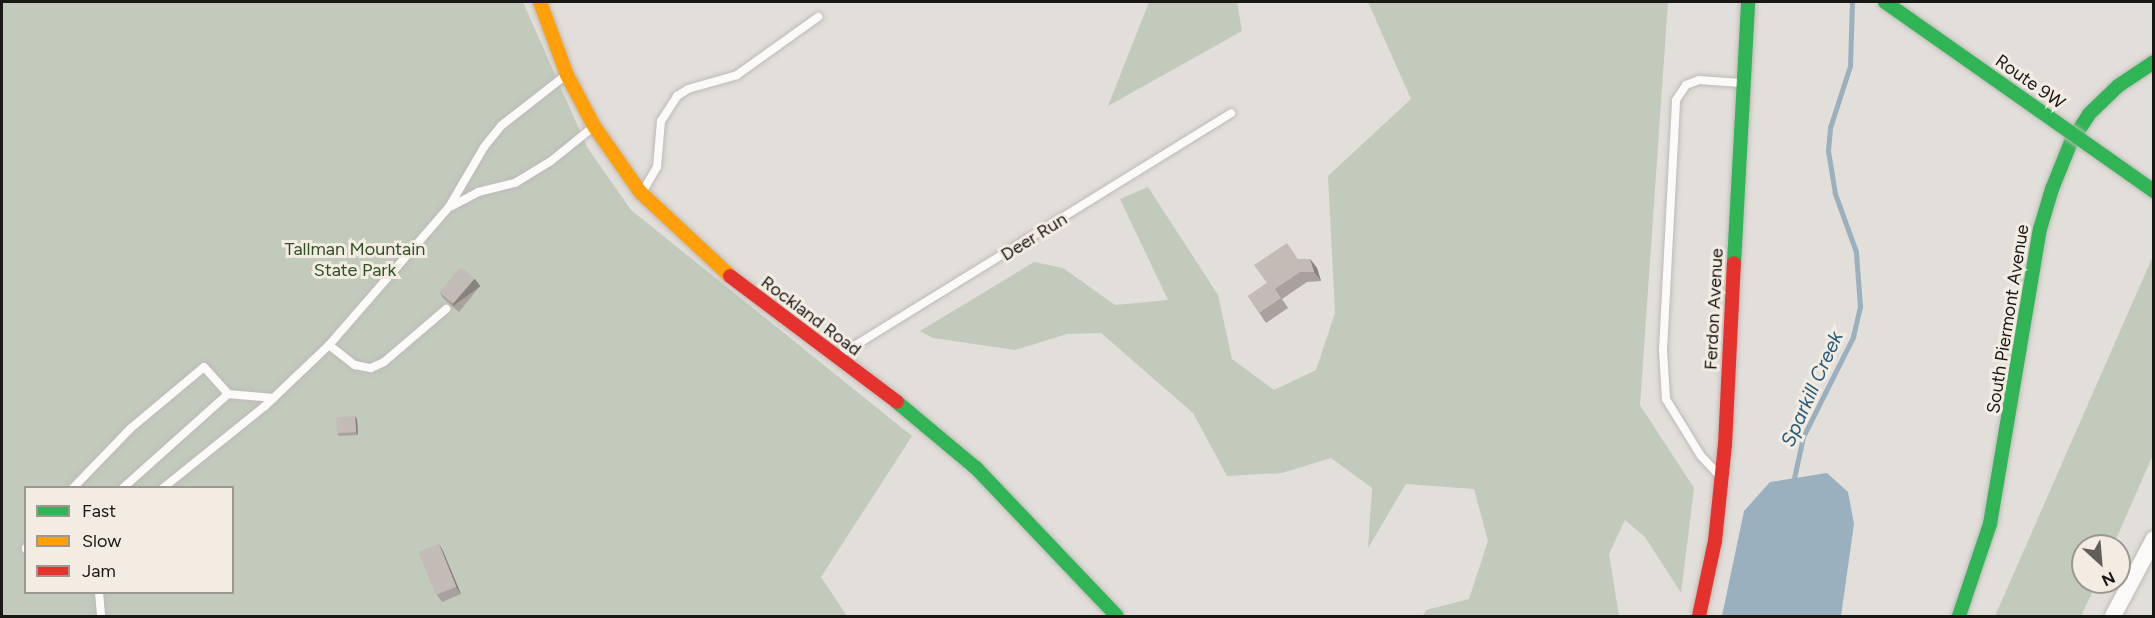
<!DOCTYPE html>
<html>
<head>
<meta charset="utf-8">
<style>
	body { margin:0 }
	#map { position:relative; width:2155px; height:618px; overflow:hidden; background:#e2deda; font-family:Figtree,sans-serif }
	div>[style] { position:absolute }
	.green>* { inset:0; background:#c2cabc }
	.water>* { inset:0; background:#9bb0bf }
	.stream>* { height:4.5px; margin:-2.25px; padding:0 2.25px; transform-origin:2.25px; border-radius:2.25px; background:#9bb0bf }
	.roads { filter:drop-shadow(0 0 2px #bdbab7) drop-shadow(0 0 2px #bdbab7) }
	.lane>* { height:8px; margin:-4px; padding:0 4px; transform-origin:4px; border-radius:4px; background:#fbfaf9 }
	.street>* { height:16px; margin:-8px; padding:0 8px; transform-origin:8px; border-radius:8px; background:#fbfaf9 }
	.fast>* { height:14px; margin:-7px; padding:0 7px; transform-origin:7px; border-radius:7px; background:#30b455 }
	.slow>* { height:14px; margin:-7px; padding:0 7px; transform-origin:7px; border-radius:7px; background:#ff9f0a }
	.jam>* { height:14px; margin:-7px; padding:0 7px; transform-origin:7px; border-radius:7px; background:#e5322d }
	.bridges { filter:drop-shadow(0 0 2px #bdbab7) drop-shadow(0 0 2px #bdbab7) }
	.fast-bridge>* { height:14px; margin:-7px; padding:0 7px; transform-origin:7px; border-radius:7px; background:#30b455 }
	.wall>* { inset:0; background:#a8a19d }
	.shaded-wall>* { inset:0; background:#88837f; transform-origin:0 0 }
	.building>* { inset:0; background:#c3bbb6; transform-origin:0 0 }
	span { translate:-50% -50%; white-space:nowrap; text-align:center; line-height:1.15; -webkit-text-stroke:6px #f2ece3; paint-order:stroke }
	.street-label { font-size:18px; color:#1a1815 }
	.park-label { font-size:18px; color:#305026 }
	.water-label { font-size:20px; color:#265c7c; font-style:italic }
	.frame { position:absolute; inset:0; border:3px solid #1a1815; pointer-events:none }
	.legend { position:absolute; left:24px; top:486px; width:210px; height:108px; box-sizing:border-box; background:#f2ece3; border:2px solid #9c9791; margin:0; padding:8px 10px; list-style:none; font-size:18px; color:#1a1815 }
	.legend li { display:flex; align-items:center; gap:12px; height:30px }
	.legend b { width:30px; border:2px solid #9c9791 }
	.north { position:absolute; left:2071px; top:534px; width:60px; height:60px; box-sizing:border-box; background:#f2ece3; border:2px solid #9c9791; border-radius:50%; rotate:154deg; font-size:16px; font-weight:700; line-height:24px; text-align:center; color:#1a1815 }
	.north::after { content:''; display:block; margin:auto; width:21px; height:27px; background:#605d5a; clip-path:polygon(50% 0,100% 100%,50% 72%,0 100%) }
</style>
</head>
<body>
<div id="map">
	<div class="green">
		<i style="clip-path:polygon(evenodd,2px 2px,523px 2px,587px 147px,631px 210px,912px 436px,821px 577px,847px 616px,2px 616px,2px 2px,26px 488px,232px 488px,232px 592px,26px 592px,26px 488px)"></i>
		<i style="clip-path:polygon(1149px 2px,1237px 2px,1242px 31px,1108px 106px)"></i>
		<i style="clip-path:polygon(1368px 2px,1668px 2px,1640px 405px,1694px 488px,1681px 593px,1645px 537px,1625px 520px,1609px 554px,1619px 616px,1423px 616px,1426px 610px,1469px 599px,1488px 541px,1474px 489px,1406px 484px,1368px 548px,1372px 488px,1331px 458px,1282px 473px,1227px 476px,1193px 413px,1101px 333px,1067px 334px,1015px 350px,933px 338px,920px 331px,1034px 262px,1063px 268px,1115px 305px,1168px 300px,1120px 199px,1148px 187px,1218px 295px,1232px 359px,1274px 390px,1316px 370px,1335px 313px,1328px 176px,1411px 99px)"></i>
		<i style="clip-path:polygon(2153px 256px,2153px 455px,2113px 546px,2083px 546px,2083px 582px,2097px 582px,2081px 616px,1995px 616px)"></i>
	</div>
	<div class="water">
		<i style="clip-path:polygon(1827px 473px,1848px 492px,1854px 524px,1841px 616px,1722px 616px,1744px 511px,1770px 482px)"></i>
	</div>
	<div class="stream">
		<i style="left:1793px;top:483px;width:47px;rotate:-77.7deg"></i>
		<i style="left:1803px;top:437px;width:112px;rotate:-63.4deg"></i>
		<i style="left:1853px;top:337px;width:31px;rotate:-77deg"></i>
		<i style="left:1860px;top:307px;width:55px;rotate:-94.2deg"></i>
		<i style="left:1856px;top:252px;width:62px;rotate:-109.9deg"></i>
		<i style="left:1835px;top:194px;width:44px;rotate:-99.2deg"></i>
		<i style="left:1828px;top:151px;width:23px;rotate:-85deg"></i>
		<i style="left:1830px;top:128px;width:65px;rotate:-72.1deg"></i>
		<i style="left:1850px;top:66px;width:64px;rotate:-88.2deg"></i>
	</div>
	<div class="roads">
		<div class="lane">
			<i style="left:643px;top:191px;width:28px;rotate:-60deg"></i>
			<i style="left:657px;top:167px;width:46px;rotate:-85deg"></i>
			<i style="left:661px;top:121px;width:30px;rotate:-57deg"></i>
			<i style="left:677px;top:96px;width:13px;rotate:-32deg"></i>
			<i style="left:688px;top:89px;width:51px;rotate:-15.9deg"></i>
			<i style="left:737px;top:75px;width:100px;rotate:-35.6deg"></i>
			<i style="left:452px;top:206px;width:30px;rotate:-28deg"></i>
			<i style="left:478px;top:192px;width:38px;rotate:-14deg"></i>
			<i style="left:515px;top:183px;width:42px;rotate:-31.4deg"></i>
			<i style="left:551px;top:161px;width:54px;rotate:-39deg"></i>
			<i style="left:329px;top:345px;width:33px;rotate:38deg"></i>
			<i style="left:355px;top:365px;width:16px;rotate:11deg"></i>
			<i style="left:371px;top:368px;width:14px;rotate:-25deg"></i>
			<i style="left:384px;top:362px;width:82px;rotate:-40.5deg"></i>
			<i style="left:838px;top:356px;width:462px;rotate:-31.7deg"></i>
			<i style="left:228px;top:394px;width:45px;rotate:5.1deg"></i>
			<i style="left:1717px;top:473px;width:23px;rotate:-133deg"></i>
			<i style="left:1701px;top:456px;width:67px;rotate:-121.6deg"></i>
			<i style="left:1666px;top:399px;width:49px;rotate:-93.5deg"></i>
			<i style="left:1663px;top:350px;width:250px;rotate:-87deg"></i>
			<i style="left:1676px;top:100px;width:18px;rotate:-56deg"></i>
			<i style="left:1686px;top:85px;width:14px;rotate:-21deg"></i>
			<i style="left:1699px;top:80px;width:42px;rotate:4.1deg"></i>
			<i style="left:73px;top:488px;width:83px;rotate:-46deg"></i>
			<i style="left:131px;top:428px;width:95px;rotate:-39.9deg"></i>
			<i style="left:204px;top:367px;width:36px;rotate:48deg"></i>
			<i style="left:228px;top:394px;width:141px;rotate:138.2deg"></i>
			<i style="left:163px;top:488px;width:131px;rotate:-38.8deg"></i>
			<i style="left:265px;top:406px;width:88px;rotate:-43.6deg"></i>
			<i style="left:329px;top:345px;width:183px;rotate:-49deg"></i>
			<i style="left:449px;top:207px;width:69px;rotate:-59.7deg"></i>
			<i style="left:484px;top:147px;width:28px;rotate:-51deg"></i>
			<i style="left:502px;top:125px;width:81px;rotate:-38deg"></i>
			<i style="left:26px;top:548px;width:1px;rotate:90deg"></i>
			<i style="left:99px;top:592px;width:24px;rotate:85deg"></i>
		</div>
		<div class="street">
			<i style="left:2113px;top:616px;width:87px;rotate:-62deg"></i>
		</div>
		<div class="fast">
			<i style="left:1734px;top:263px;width:261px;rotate:-86.9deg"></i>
			<i style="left:897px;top:402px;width:103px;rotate:39.9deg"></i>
			<i style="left:976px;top:468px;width:204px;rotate:46.4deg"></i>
			<i style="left:1959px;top:616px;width:97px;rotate:-71.4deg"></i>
			<i style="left:1990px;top:524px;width:299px;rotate:-80.4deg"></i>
			<i style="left:2040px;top:229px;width:42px;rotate:-73.3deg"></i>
			<i style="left:2052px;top:189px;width:51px;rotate:-68deg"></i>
			<i style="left:2071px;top:142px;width:33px;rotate:-57deg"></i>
			<i style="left:2089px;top:114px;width:40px;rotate:-44deg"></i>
			<i style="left:2118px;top:86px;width:43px;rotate:-33.7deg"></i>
		</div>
		<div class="slow">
			<i style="left:540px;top:2px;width:78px;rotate:69.7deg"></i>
			<i style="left:567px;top:75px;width:58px;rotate:62.1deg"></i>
			<i style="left:594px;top:126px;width:82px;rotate:55deg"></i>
			<i style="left:641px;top:193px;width:122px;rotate:43deg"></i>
		</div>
		<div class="jam">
			<i style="left:730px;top:276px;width:209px;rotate:37deg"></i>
			<i style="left:1699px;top:616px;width:77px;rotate:-78deg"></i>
			<i style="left:1715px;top:541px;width:97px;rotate:-84.1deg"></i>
			<i style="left:1725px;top:445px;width:182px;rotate:-87.2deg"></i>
		</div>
	</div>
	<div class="bridges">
		<div class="fast-bridge">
			<i style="left:1885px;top:2px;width:329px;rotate:35.1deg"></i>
		</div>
	</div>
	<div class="wall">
		<i style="clip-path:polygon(1298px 259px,1310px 259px,1317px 268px,1321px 281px,1307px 282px,1282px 299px,1288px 308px,1266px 323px,1248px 296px,1267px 283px)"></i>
		<i style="clip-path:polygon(475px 279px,480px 286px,459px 312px,444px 299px,440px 293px)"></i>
		<i style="clip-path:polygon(357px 419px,358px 435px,339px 436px,337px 433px)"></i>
		<i style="clip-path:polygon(439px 544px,443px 551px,461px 594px,442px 602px,437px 595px)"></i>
	</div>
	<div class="shaded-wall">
		<i style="clip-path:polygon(1310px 259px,1317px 268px,1321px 281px,1314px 272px)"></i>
		<i style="left:475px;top:279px;width:9px;height:33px;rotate:54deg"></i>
		<i style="clip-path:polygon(355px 416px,357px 419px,358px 435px,356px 432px)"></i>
		<i style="clip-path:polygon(439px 544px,443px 551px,461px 594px,456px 587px)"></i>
	</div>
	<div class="building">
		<i style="clip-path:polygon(1287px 243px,1298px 259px,1310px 259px,1314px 272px,1300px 272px,1275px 289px,1281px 298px,1259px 313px,1248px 296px,1267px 283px,1254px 265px)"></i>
		<i style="left:461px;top:267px;width:18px;height:33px;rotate:41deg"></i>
		<i style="left:355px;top:416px;width:16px;height:19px;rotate:86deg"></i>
		<i style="left:439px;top:544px;width:46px;height:22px;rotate:68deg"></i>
	</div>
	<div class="street-label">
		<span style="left:2030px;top:82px;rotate:35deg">Route 9W</span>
		<span style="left:1034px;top:237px;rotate:-32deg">Deer Run</span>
		<span style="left:1714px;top:309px;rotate:-87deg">Ferdon Avenue</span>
		<span style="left:811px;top:316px;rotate:37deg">Rockland Road</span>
		<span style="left:2008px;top:319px;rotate:-81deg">South Piermont Avenue</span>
	</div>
	<div class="park-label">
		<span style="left:355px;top:260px">Tallman Mountain<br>State Park</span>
	</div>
	<div class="water-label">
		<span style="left:1812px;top:389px;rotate:-66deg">Sparkill Creek</span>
	</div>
	<div class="frame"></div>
	<ul class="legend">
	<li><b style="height:8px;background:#30b455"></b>Fast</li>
	<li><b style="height:8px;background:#ff9f0a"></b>Slow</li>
	<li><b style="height:8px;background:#e5322d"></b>Jam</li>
	</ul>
	<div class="north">N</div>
</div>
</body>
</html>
